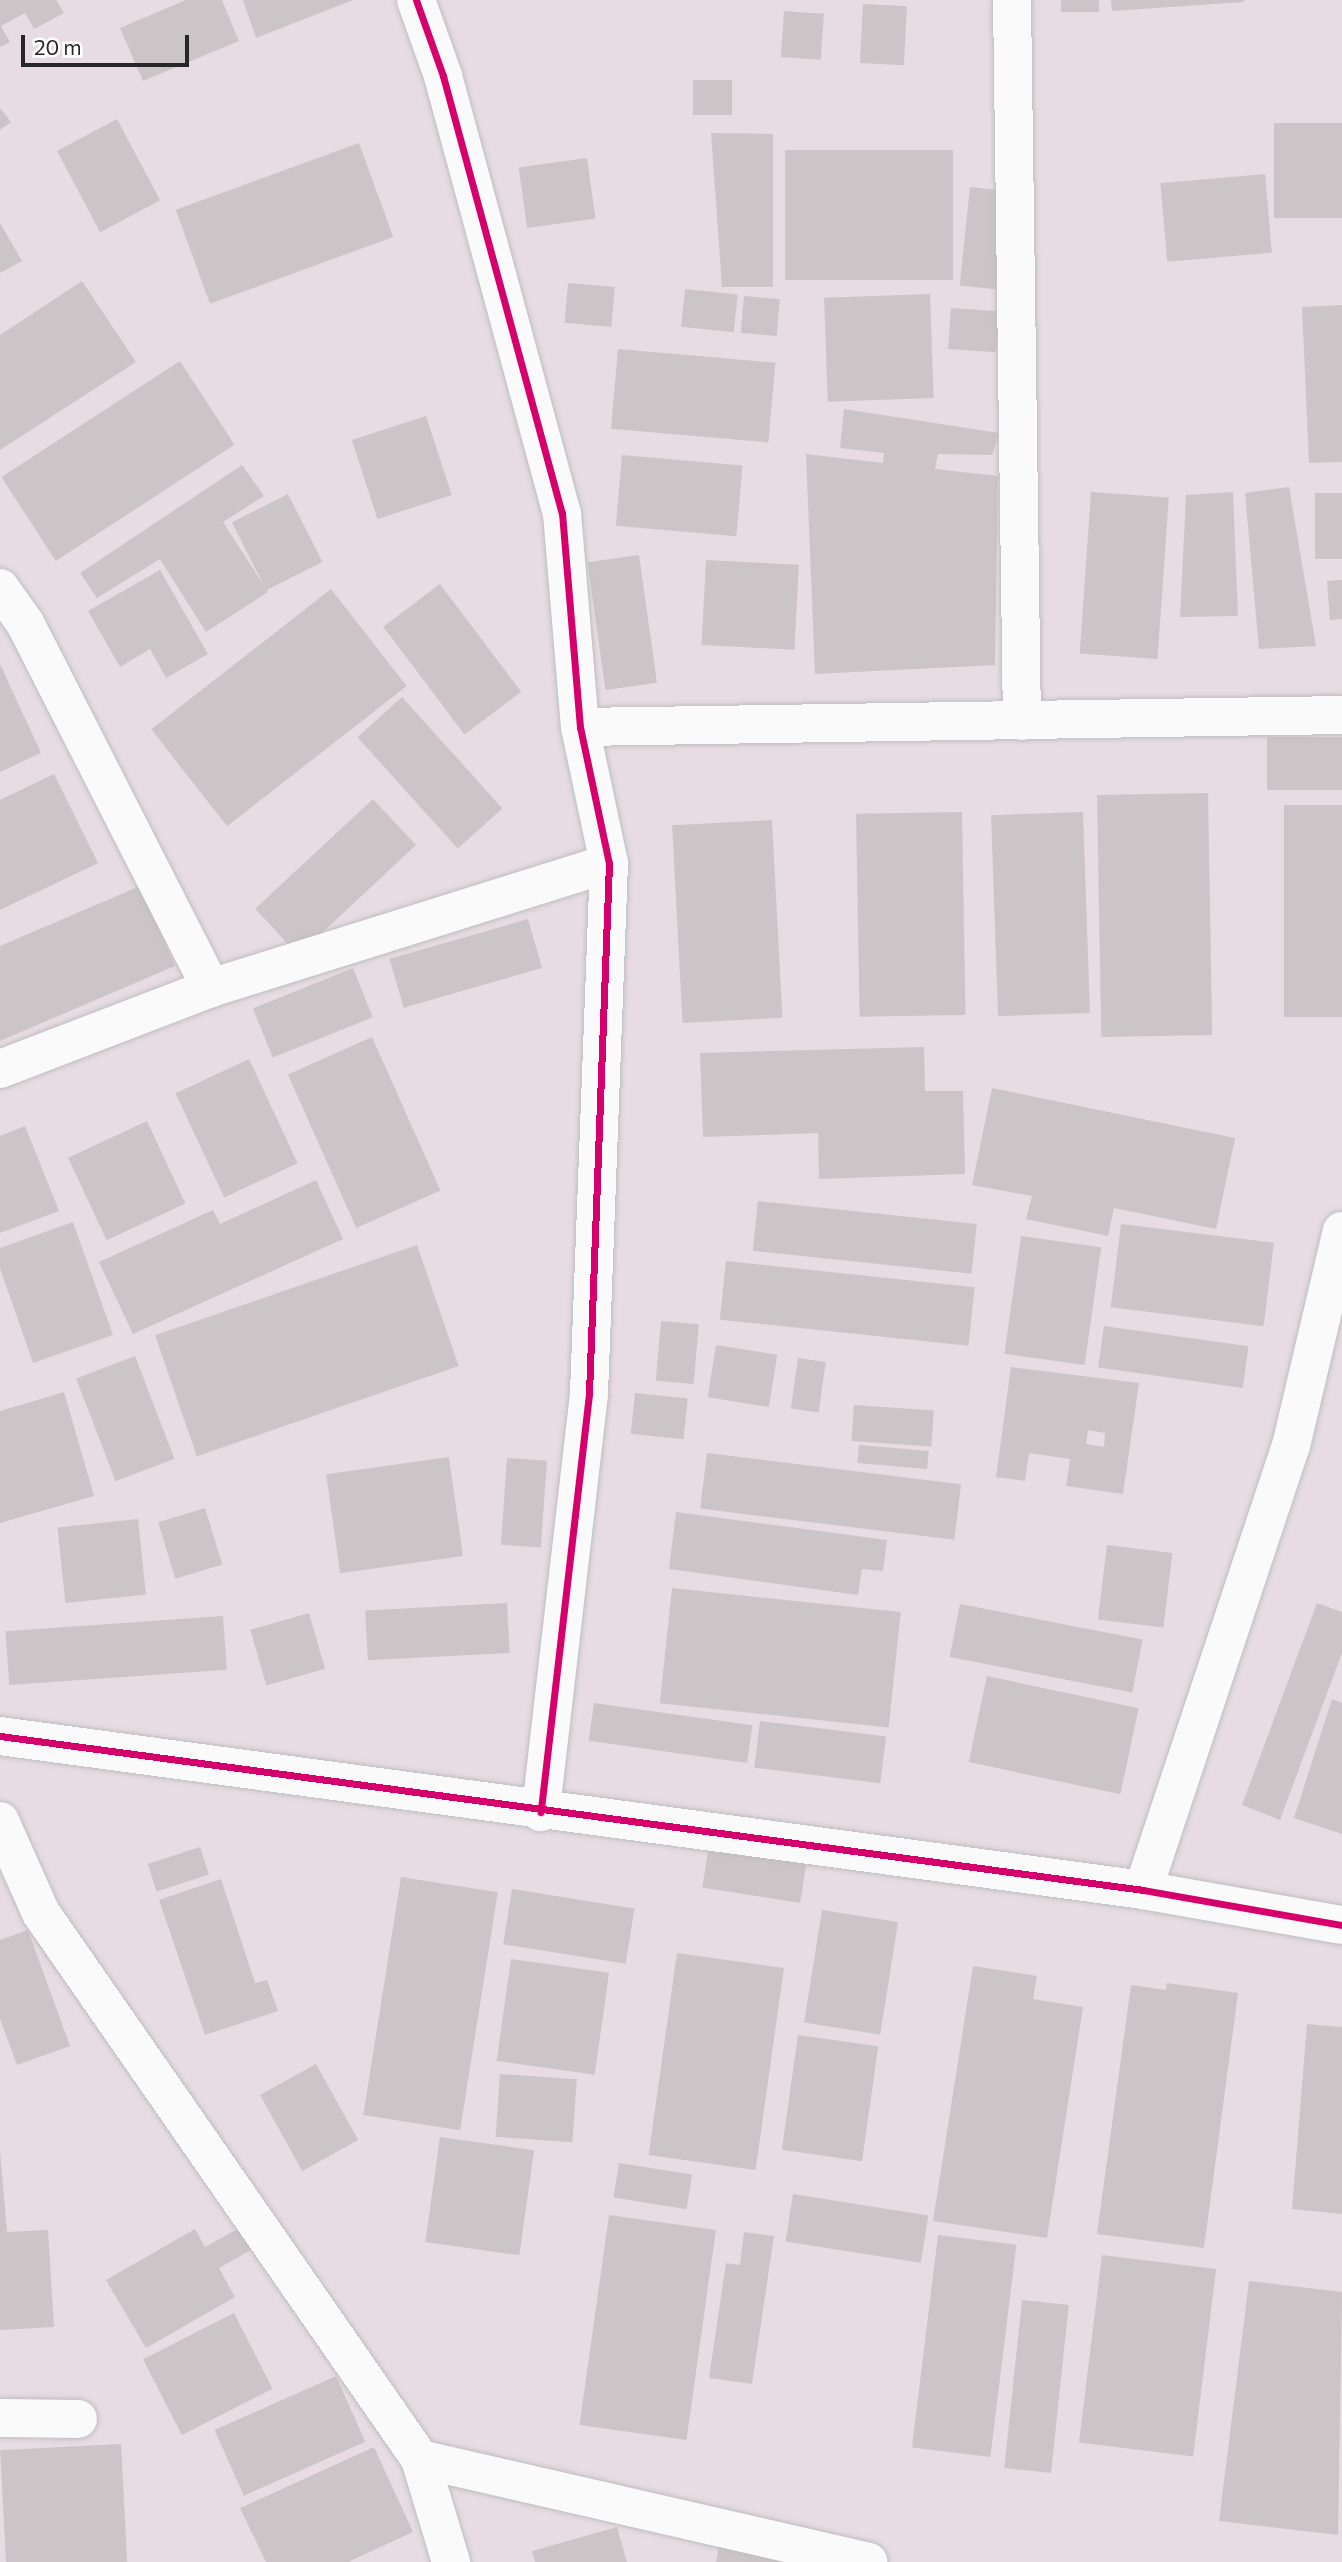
<!DOCTYPE html>
<html>
<head>
<meta charset="utf-8">
<style>
	body { margin:0 }
	#map { position:relative; width:1342px; height:2562px; overflow:hidden; background:#e6dce1; font-family:Commissioner,sans-serif }
	div>[style] { position:absolute }
	.building>* { inset:0; background:#ccc5c8; transform-origin:0 0 }
	.roads { filter:drop-shadow(0 0 2px #bfbdbf) drop-shadow(0 0 2px #bfbdbf) }
	.minor>* { height:38px; margin:-19px; padding:0 19px; transform-origin:19px; border-radius:19px; background:#fbfafa }
	.cycleway>* { height:7px; margin:-3.5px; padding:0 3.5px; transform-origin:3.5px; border-radius:3.5px; background:#d6006c }
	span { translate:-50% -50%; white-space:nowrap; text-align:center; line-height:1.15; -webkit-text-stroke:5px #fff; paint-order:stroke }
	.scale { position:absolute; left:21px; top:35px; width:168px; height:32px; box-sizing:border-box; border:4px solid #272727; border-top:0; padding-left:9px; font-size:21px; line-height:24px; white-space:nowrap; color:#272727; -webkit-text-stroke:5px #fff; paint-order:stroke }
</style>
</head>
<body>
<div id="map">
	<div class="building">
		<i style="clip-path:polygon(0 0,56px 0,64px 13px,34px 29px,25px 13px,1px 26px,10px 42px,0 47px)"></i>
		<i style="clip-path:polygon(186px 0,222px 0,239px 41px,143px 81px,120px 28px)"></i>
		<i style="clip-path:polygon(243px 0,353px 0,256px 38px)"></i>
		<i style="left:1061px;top:0;width:38px;height:12px"></i>
		<i style="clip-path:polygon(1111px 0,1244px 0,1244px 2px,1112px 11px)"></i>
		<i style="left:863px;top:4px;width:44px;height:59px;rotate:3deg"></i>
		<i style="left:784px;top:11px;width:40px;height:46px;rotate:4deg"></i>
		<i style="left:693px;top:80px;width:39px;height:35px"></i>
		<i style="clip-path:polygon(0 108px,11px 122px,0 130px)"></i>
		<i style="left:117px;top:119px;width:92px;height:68px;rotate:62deg"></i>
		<i style="left:1342px;top:123px;width:95px;height:68px;rotate:90deg"></i>
		<i style="clip-path:polygon(711px 133px,773px 134px,773px 287px,722px 287px)"></i>
		<i style="left:359px;top:143px;width:100px;height:195px;rotate:70deg"></i>
		<i style="left:953px;top:150px;width:130px;height:168px;rotate:90deg"></i>
		<i style="left:587px;top:158px;width:61px;height:69px;rotate:82deg"></i>
		<i style="left:1265px;top:174px;width:79px;height:105px;rotate:85deg"></i>
		<i style="left:970px;top:187px;width:36px;height:99px;rotate:6deg"></i>
		<i style="clip-path:polygon(0 223px,22px 261px,0 273px)"></i>
		<i style="clip-path:polygon(82px 281px,136px 362px,0 450px,0 335px)"></i>
		<i style="left:568px;top:283px;width:47px;height:40px;rotate:5deg"></i>
		<i style="left:685px;top:289px;width:53px;height:38px;rotate:6deg"></i>
		<i style="left:930px;top:294px;width:104px;height:106px;rotate:88deg"></i>
		<i style="left:744px;top:296px;width:36px;height:37px;rotate:5deg"></i>
		<i style="clip-path:polygon(1342px 305px,1342px 462px,1309px 463px,1302px 307px)"></i>
		<i style="left:951px;top:308px;width:48px;height:41px;rotate:4deg"></i>
		<i style="left:618px;top:349px;width:158px;height:80px;rotate:5deg"></i>
		<i style="left:180px;top:361px;width:100px;height:213px;rotate:57deg"></i>
		<i style="clip-path:polygon(844px 409px,999px 433px,992px 455px,938px 454px,935px 469px,998px 476px,995px 665px,815px 674px,806px 454px,883px 463px,884px 453px,840px 448px)"></i>
		<i style="left:426px;top:416px;width:83px;height:78px;rotate:72deg"></i>
		<i style="left:622px;top:455px;width:121px;height:71px;rotate:5deg"></i>
		<i style="clip-path:polygon(242px 465px,264px 496px,223px 522px,268px 592px,206px 632px,160px 559px,97px 598px,80px 573px)"></i>
		<i style="clip-path:polygon(1289px 487px,1316px 646px,1259px 649px,1245px 493px)"></i>
		<i style="left:1091px;top:492px;width:78px;height:162px;rotate:4deg"></i>
		<i style="clip-path:polygon(1233px 492px,1238px 616px,1180px 617px,1186px 495px)"></i>
		<i style="left:1342px;top:493px;width:66px;height:27px;rotate:90deg"></i>
		<i style="left:288px;top:494px;width:76px;height:63px;rotate:63deg"></i>
		<i style="left:639px;top:555px;width:129px;height:52px;rotate:82deg"></i>
		<i style="left:706px;top:560px;width:93px;height:85px;rotate:3deg"></i>
		<i style="clip-path:polygon(160px 570px,208px 654px,166px 678px,150px 649px,120px 667px,88px 611px)"></i>
		<i style="clip-path:polygon(1342px 580px,1342px 619px,1330px 620px,1327px 581px)"></i>
		<i style="left:440px;top:584px;width:135px;height:71px;rotate:53deg"></i>
		<i style="left:331px;top:589px;width:123px;height:228px;rotate:52deg"></i>
		<i style="clip-path:polygon(0 664px,41px 753px,0 772px)"></i>
		<i style="left:402px;top:697px;width:150px;height:60px;rotate:48deg"></i>
		<i style="left:1342px;top:737px;width:53px;height:75px;rotate:90deg"></i>
		<i style="clip-path:polygon(54px 774px,98px 863px,0 910px,0 800px)"></i>
		<i style="left:1208px;top:793px;width:242px;height:111px;rotate:89deg"></i>
		<i style="left:373px;top:799px;width:63px;height:161px;rotate:47deg"></i>
		<i style="left:1284px;top:805px;width:58px;height:212px"></i>
		<i style="left:962px;top:812px;width:203px;height:106px;rotate:89deg"></i>
		<i style="left:1083px;top:812px;width:201px;height:92px;rotate:88deg"></i>
		<i style="left:772px;top:820px;width:198px;height:100px;rotate:87deg"></i>
		<i style="clip-path:polygon(140px 886px,175px 966px,0 1041px,0 946px)"></i>
		<i style="left:528px;top:919px;width:51px;height:144px;rotate:74deg"></i>
		<i style="left:353px;top:968px;width:53px;height:108px;rotate:68deg"></i>
		<i style="left:372px;top:1037px;width:168px;height:92px;rotate:66deg"></i>
		<i style="clip-path:polygon(924px 1047px,925px 1091px,963px 1091px,965px 1174px,819px 1179px,818px 1133px,703px 1137px,700px 1053px)"></i>
		<i style="left:249px;top:1059px;width:115px;height:81px;rotate:65deg"></i>
		<i style="clip-path:polygon(992px 1088px,1235px 1138px,1216px 1229px,1114px 1208px,1108px 1236px,1026px 1219px,1032px 1196px,972px 1185px)"></i>
		<i style="left:147px;top:1121px;width:91px;height:87px;rotate:65deg"></i>
		<i style="clip-path:polygon(25px 1126px,59px 1211px,0 1233px,0 1136px)"></i>
		<i style="clip-path:polygon(316px 1180px,343px 1239px,133px 1334px,99px 1262px,213px 1210px,220px 1224px)"></i>
		<i style="left:758px;top:1201px;width:220px;height:50px;rotate:6deg"></i>
		<i style="clip-path:polygon(73px 1222px,113px 1335px,33px 1363px,0 1268px,0 1248px)"></i>
		<i style="left:1121px;top:1224px;width:154px;height:84px;rotate:7deg"></i>
		<i style="left:1021px;top:1236px;width:81px;height:119px;rotate:8deg"></i>
		<i style="left:417px;top:1245px;width:128px;height:277px;rotate:71deg"></i>
		<i style="left:726px;top:1261px;width:250px;height:59px;rotate:6deg"></i>
		<i style="left:661px;top:1321px;width:38px;height:60px;rotate:5deg"></i>
		<i style="left:1104px;top:1326px;width:146px;height:42px;rotate:8deg"></i>
		<i style="left:716px;top:1345px;width:62px;height:53px;rotate:9deg"></i>
		<i style="left:135px;top:1356px;width:110px;height:63px;rotate:69deg"></i>
		<i style="left:798px;top:1358px;width:28px;height:51px;rotate:8deg"></i>
		<i style="clip-path:polygon(evenodd,1011px 1367px,1139px 1383px,1123px 1494px,1066px 1486px,1070px 1459px,1029px 1453px,1025px 1481px,996px 1477px,1011px 1367px,1088px 1430px,1105px 1433px,1104px 1447px,1086px 1444px,1088px 1430px)"></i>
		<i style="clip-path:polygon(64px 1392px,94px 1496px,0 1523px,0 1411px)"></i>
		<i style="left:635px;top:1393px;width:53px;height:41px;rotate:6deg"></i>
		<i style="left:854px;top:1405px;width:80px;height:36px;rotate:4deg"></i>
		<i style="left:859px;top:1445px;width:70px;height:18px;rotate:5deg"></i>
		<i style="left:707px;top:1453px;width:256px;height:56px;rotate:7deg"></i>
		<i style="left:449px;top:1457px;width:100px;height:124px;rotate:82deg"></i>
		<i style="left:507px;top:1458px;width:40px;height:87px;rotate:4deg"></i>
		<i style="left:205px;top:1508px;width:59px;height:49px;rotate:73deg"></i>
		<i style="clip-path:polygon(676px 1512px,887px 1540px,883px 1571px,862px 1569px,858px 1595px,669px 1569px)"></i>
		<i style="left:138px;top:1519px;width:76px;height:81px;rotate:84deg"></i>
		<i style="left:1107px;top:1545px;width:66px;height:75px;rotate:7deg"></i>
		<i style="left:672px;top:1588px;width:230px;height:116px;rotate:6deg"></i>
		<i style="left:507px;top:1603px;width:50px;height:142px;rotate:87deg"></i>
		<i style="clip-path:polygon(1317px 1603px,1342px 1612px,1342px 1653px,1280px 1820px,1242px 1805px)"></i>
		<i style="left:960px;top:1604px;width:186px;height:54px;rotate:11deg"></i>
		<i style="left:309px;top:1613px;width:58px;height:61px;rotate:74deg"></i>
		<i style="left:223px;top:1616px;width:54px;height:218px;rotate:86deg"></i>
		<i style="left:987px;top:1676px;width:155px;height:88px;rotate:12deg"></i>
		<i style="clip-path:polygon(1332px 1699px,1342px 1703px,1342px 1834px,1294px 1818px)"></i>
		<i style="left:594px;top:1703px;width:160px;height:38px;rotate:8deg"></i>
		<i style="left:760px;top:1721px;width:127px;height:47px;rotate:7deg"></i>
		<i style="left:710px;top:1839px;width:99px;height:49px;rotate:9deg"></i>
		<i style="left:200px;top:1847px;width:29px;height:55px;rotate:72deg"></i>
		<i style="left:401px;top:1877px;width:98px;height:241px;rotate:9deg"></i>
		<i style="clip-path:polygon(221px 1879px,255px 1983px,267px 1980px,278px 2011px,205px 2035px,159px 1900px)"></i>
		<i style="left:512px;top:1889px;width:124px;height:56px;rotate:9deg"></i>
		<i style="left:822px;top:1910px;width:77px;height:114px;rotate:9deg"></i>
		<i style="clip-path:polygon(28px 1930px,70px 2046px,17px 2065px,0 2019px,0 1940px)"></i>
		<i style="left:677px;top:1953px;width:108px;height:204px;rotate:8deg"></i>
		<i style="left:511px;top:1959px;width:99px;height:103px;rotate:8deg"></i>
		<i style="clip-path:polygon(973px 1966px,1037px 1976px,1033px 1999px,1083px 2007px,1047px 2238px,933px 2221px)"></i>
		<i style="clip-path:polygon(1167px 1983px,1238px 1993px,1204px 2248px,1097px 2234px,1131px 1985px,1166px 1990px)"></i>
		<i style="clip-path:polygon(1307px 2024px,1342px 2027px,1342px 2214px,1292px 2209px)"></i>
		<i style="left:798px;top:2035px;width:81px;height:116px;rotate:8deg"></i>
		<i style="left:316px;top:2064px;width:87px;height:64px;rotate:61deg"></i>
		<i style="left:500px;top:2074px;width:77px;height:63px;rotate:4deg"></i>
		<i style="left:440px;top:2137px;width:95px;height:106px;rotate:8deg"></i>
		<i style="clip-path:polygon(0 2151px,7px 2232px,48px 2230px,54px 2327px,0 2330px)"></i>
		<i style="left:619px;top:2163px;width:74px;height:35px;rotate:9deg"></i>
		<i style="left:793px;top:2194px;width:137px;height:48px;rotate:9deg"></i>
		<i style="left:609px;top:2215px;width:108px;height:212px;rotate:8deg"></i>
		<i style="clip-path:polygon(243px 2226px,256px 2247px,219px 2268px,235px 2297px,146px 2348px,106px 2280px,195px 2229px,205px 2247px)"></i>
		<i style="clip-path:polygon(744px 2232px,774px 2236px,752px 2384px,709px 2378px,726px 2263px,740px 2265px)"></i>
		<i style="left:938px;top:2235px;width:79px;height:214px;rotate:7deg"></i>
		<i style="left:1102px;top:2255px;width:115px;height:189px;rotate:7deg"></i>
		<i style="clip-path:polygon(1249px 2281px,1342px 2292px,1338px 2535px,1219px 2521px)"></i>
		<i style="left:1022px;top:2300px;width:47px;height:169px;rotate:6deg"></i>
		<i style="left:234px;top:2313px;width:85px;height:102px;rotate:63deg"></i>
		<i style="left:336px;top:2376px;width:72px;height:133px;rotate:66deg"></i>
		<i style="left:121px;top:2444px;width:118px;height:121px;rotate:87deg"></i>
		<i style="clip-path:polygon(374px 2447px,413px 2532px,348px 2562px,266px 2562px,240px 2508px)"></i>
		<i style="clip-path:polygon(617px 2527px,627px 2562px,535px 2562px,532px 2551px)"></i>
		<i style="clip-path:polygon(720px 2540px,803px 2562px,716px 2562px)"></i>
	</div>
	<div class="roads">
		<div class="minor">
			<i style="left:416px;top:0;width:81px;rotate:70.4deg"></i>
			<i style="left:443px;top:76px;width:453px;rotate:74.8deg"></i>
			<i style="left:562px;top:513px;width:215px;rotate:85.2deg"></i>
			<i style="left:580px;top:727px;width:139px;rotate:78deg"></i>
			<i style="left:609px;top:863px;width:531px;rotate:92.16deg"></i>
			<i style="left:589px;top:1394px;width:421px;rotate:96.6deg"></i>
			<i style="left:1012px;top:0;width:721px;rotate:89.21deg"></i>
			<i style="left:0;top:588px;width:43px;rotate:54.5deg"></i>
			<i style="left:25px;top:623px;width:410px;rotate:63deg"></i>
			<i style="left:580px;top:727px;width:762px;rotate:-0.9deg"></i>
			<i style="left:0;top:1069px;width:226px;rotate:-21deg"></i>
			<i style="left:211px;top:988px;width:417px;rotate:-17.4deg"></i>
			<i style="left:0;top:1736px;width:1153px;rotate:7.67deg"></i>
			<i style="left:1143px;top:1890px;width:202px;rotate:10deg"></i>
			<i style="left:0;top:1821px;width:101px;rotate:66deg"></i>
			<i style="left:41px;top:1913px;width:665px;rotate:55.23deg"></i>
			<i style="left:420px;top:2459px;width:108px;rotate:73.2deg"></i>
			<i style="left:1143px;top:1890px;width:468px;rotate:-71.6deg"></i>
			<i style="left:1291px;top:1446px;width:221px;rotate:-76.7deg"></i>
			<i style="left:0;top:2418px;width:78px;rotate:0.7deg"></i>
			<i style="left:420px;top:2459px;width:460px;rotate:12.9deg"></i>
		</div>
	</div>
	<div class="cycleway">
		<i style="left:416px;top:0;width:81px;rotate:70.4deg"></i>
		<i style="left:443px;top:76px;width:453px;rotate:74.8deg"></i>
		<i style="left:562px;top:513px;width:215px;rotate:85.2deg"></i>
		<i style="left:580px;top:727px;width:139px;rotate:78deg"></i>
		<i style="left:609px;top:863px;width:531px;rotate:92.16deg"></i>
		<i style="left:589px;top:1394px;width:421px;rotate:96.6deg"></i>
		<i style="left:0;top:1736px;width:1153px;rotate:7.67deg"></i>
		<i style="left:1143px;top:1890px;width:202px;rotate:10deg"></i>
	</div>
	<div class="scale">20 m</div>
</div>
</body>
</html>
